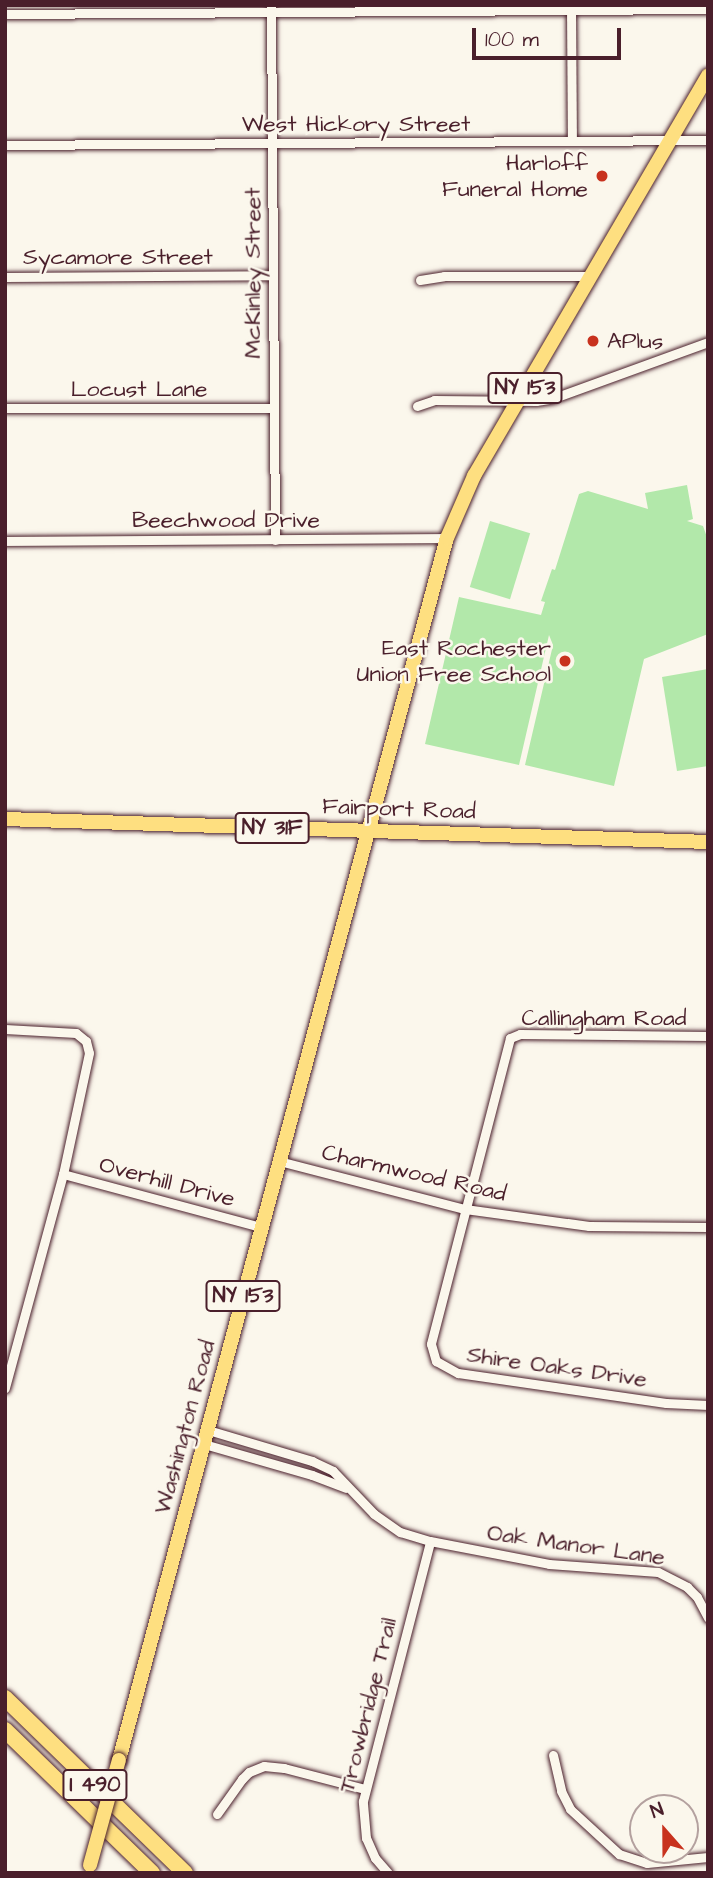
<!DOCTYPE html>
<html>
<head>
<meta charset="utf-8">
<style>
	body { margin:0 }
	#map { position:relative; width:713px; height:1878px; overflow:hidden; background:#fbf7ec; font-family:"Architects Daughter",sans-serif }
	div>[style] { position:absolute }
	.green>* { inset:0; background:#b2e8aa; transform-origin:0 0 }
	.roads { filter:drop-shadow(0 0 2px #4a1f2b) drop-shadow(0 0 2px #4a1f2b) }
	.street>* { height:9px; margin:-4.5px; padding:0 4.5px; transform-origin:4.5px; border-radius:4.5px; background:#fbf7ec }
	.primary>* { height:14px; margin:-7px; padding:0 7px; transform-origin:7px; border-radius:7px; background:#fedf80 }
	.highway>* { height:16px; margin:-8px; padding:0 8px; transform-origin:8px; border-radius:8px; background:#fedf80 }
	.bridges { filter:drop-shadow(0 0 2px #4a1f2b) drop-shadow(0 0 2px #4a1f2b) }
	.primary-bridge>* { height:14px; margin:-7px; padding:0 7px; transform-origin:7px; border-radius:7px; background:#fedf80 }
	.dots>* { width:19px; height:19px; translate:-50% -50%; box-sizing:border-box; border:4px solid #fbf7ec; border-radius:50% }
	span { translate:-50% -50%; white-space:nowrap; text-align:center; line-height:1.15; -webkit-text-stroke:5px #fbf7ec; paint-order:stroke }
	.shield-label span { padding:2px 5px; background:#fbf7ec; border:2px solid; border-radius:5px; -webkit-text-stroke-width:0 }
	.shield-label { font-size:21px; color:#4a1f2b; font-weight:700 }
	.street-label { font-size:23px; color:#4a1f2b }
	.poi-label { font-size:23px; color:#4a1f2b }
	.right { translate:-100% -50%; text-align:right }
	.left { translate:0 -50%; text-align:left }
	.frame { position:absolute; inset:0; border:7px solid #4a1f2b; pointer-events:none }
	.north { position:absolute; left:629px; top:1794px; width:70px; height:70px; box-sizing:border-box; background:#fbf7ec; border:2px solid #b4a19f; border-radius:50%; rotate:339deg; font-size:19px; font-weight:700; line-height:28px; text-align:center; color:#4a1f2b }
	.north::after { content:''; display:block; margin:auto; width:24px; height:32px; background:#c8321e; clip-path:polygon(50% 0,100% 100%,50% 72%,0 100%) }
	.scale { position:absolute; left:472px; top:28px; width:149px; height:32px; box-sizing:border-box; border:4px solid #4a1f2b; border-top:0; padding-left:9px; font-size:21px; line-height:24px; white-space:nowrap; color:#4a1f2b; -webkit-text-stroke:5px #fbf7ec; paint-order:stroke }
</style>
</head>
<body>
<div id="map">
	<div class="green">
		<i style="clip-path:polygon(687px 485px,693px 519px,687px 521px,703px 526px,708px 540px,708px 634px,644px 659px,614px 786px,525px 765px,553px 645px,549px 635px,519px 765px,425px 744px,459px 597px,541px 615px,545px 602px,541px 601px,552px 569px,555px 570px,579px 494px,588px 491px,648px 509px,645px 493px)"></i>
		<i style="left:490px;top:521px;width:42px;height:69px;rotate:17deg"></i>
		<i style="clip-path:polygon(708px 669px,708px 766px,677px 771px,662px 677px)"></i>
	</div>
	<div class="roads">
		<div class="street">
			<i style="left:271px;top:5px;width:535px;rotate:89.57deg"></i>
			<i style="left:571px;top:7px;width:134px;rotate:89.6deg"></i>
			<i style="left:5px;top:14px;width:703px;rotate:-0.41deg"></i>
			<i style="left:5px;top:145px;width:703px;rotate:-0.41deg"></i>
			<i style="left:5px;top:277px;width:267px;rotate:-0.4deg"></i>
			<i style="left:420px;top:280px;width:24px;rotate:-9deg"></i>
			<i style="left:444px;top:276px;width:145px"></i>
			<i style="left:417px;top:406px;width:18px;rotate:-19deg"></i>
			<i style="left:434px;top:400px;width:102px;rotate:0.6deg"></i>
			<i style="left:536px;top:401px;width:18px;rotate:-9deg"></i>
			<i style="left:554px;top:398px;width:164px;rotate:-20deg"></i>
			<i style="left:5px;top:408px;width:268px"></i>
			<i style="left:5px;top:541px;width:442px;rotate:-0.4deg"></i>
			<i style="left:5px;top:1029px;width:71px;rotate:3.2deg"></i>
			<i style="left:76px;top:1033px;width:13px;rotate:39deg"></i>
			<i style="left:86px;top:1041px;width:12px;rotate:76deg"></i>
			<i style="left:89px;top:1053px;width:124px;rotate:102.1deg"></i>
			<i style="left:63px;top:1174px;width:222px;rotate:105.2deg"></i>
			<i style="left:708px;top:1036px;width:188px;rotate:-179.4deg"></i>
			<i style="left:520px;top:1034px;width:11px;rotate:158deg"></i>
			<i style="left:510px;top:1038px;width:316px;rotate:104.5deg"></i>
			<i style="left:431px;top:1344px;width:18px;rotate:74deg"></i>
			<i style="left:436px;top:1361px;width:25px;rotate:29deg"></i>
			<i style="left:458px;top:1373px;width:210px;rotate:8.2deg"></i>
			<i style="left:666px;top:1403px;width:42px;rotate:2.7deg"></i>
			<i style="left:279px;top:1161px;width:192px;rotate:14.5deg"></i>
			<i style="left:465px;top:1209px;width:125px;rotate:7.8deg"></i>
			<i style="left:589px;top:1226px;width:119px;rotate:0.5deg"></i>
			<i style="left:63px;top:1174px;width:205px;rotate:15deg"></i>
			<i style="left:208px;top:1430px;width:109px;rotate:16.6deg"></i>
			<i style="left:312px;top:1461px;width:23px;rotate:25deg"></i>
			<i style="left:333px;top:1471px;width:59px;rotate:46.4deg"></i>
			<i style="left:374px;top:1514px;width:32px;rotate:35deg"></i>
			<i style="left:400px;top:1532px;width:31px;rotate:17deg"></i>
			<i style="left:430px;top:1541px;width:121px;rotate:10.9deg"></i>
			<i style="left:549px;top:1564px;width:109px;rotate:4.2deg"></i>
			<i style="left:658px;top:1572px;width:33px;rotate:27deg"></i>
			<i style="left:687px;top:1587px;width:14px;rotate:45deg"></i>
			<i style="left:697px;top:1597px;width:24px;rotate:62deg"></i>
			<i style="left:204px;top:1444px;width:112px;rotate:16deg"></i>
			<i style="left:312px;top:1475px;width:36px;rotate:21deg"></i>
			<i style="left:553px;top:1755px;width:37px;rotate:77deg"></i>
			<i style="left:561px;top:1791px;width:20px;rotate:63deg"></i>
			<i style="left:570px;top:1809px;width:67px;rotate:42.6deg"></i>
			<i style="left:619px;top:1854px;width:29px;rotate:18deg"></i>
			<i style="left:647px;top:1863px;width:61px;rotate:-5.6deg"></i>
			<i style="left:217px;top:1814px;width:43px;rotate:-54.5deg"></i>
			<i style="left:242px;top:1779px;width:10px;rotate:-45deg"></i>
			<i style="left:249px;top:1772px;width:16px;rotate:-22deg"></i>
			<i style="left:264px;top:1766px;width:20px;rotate:6deg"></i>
			<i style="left:284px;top:1768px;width:84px;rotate:14.5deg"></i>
			<i style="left:388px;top:1873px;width:20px;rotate:-131deg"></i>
			<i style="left:375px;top:1858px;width:22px;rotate:-114deg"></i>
			<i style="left:366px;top:1838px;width:37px;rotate:-95deg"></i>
			<i style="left:363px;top:1801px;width:268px;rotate:-75.5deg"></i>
		</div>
		<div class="primary">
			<i style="left:5px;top:819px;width:703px;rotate:1.87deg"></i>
			<i style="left:119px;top:1760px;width:1265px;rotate:-74.98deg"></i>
			<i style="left:447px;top:538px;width:68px;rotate:-66.5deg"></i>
			<i style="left:474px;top:476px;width:464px;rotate:-59.7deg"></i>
		</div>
		<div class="highway">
			<i style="left:5px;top:1698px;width:251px;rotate:44.2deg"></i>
			<i style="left:5px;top:1730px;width:205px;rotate:44.2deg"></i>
		</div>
	</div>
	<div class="bridges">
		<div class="primary-bridge">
			<i style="left:90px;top:1865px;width:109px;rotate:-74.6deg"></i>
		</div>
	</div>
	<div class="dots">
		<i style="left:602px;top:176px;background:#c8321e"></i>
		<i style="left:593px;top:341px;background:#c8321e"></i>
		<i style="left:565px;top:661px;background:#c8321e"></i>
	</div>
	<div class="shield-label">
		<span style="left:525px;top:388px">NY 153</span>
		<span style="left:272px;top:828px">NY 31F</span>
		<span style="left:243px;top:1296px">NY 153</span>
		<span style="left:95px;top:1785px">I 490</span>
	</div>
	<div class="street-label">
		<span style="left:356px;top:124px">West Hickory Street</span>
		<span style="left:118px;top:257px">Sycamore Street</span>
		<span style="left:253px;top:273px;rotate:-90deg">McKinley Street</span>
		<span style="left:139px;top:389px">Locust Lane</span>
		<span style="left:226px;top:520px">Beechwood Drive</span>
		<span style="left:399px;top:809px;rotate:2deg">Fairport Road</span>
		<span style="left:604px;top:1018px">Callingham Road</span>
		<span style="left:414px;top:1173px;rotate:13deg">Charmwood Road</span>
		<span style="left:167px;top:1182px;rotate:15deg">Overhill Drive</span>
		<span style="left:557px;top:1367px;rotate:8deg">Shire Oaks Drive</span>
		<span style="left:185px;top:1427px;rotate:-75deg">Washington Road</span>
		<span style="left:576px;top:1545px;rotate:8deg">Oak Manor Lane</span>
		<span style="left:368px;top:1705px;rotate:-76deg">Trowbridge Trail</span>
	</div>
	<div class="poi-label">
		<span class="right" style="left:588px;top:176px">Harloff<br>Funeral Home</span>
		<span class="left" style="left:607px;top:341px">APlus</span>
		<span class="right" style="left:551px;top:661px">East Rochester<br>Union Free School</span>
	</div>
	<div class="frame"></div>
	<div class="north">N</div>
	<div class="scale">100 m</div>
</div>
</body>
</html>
